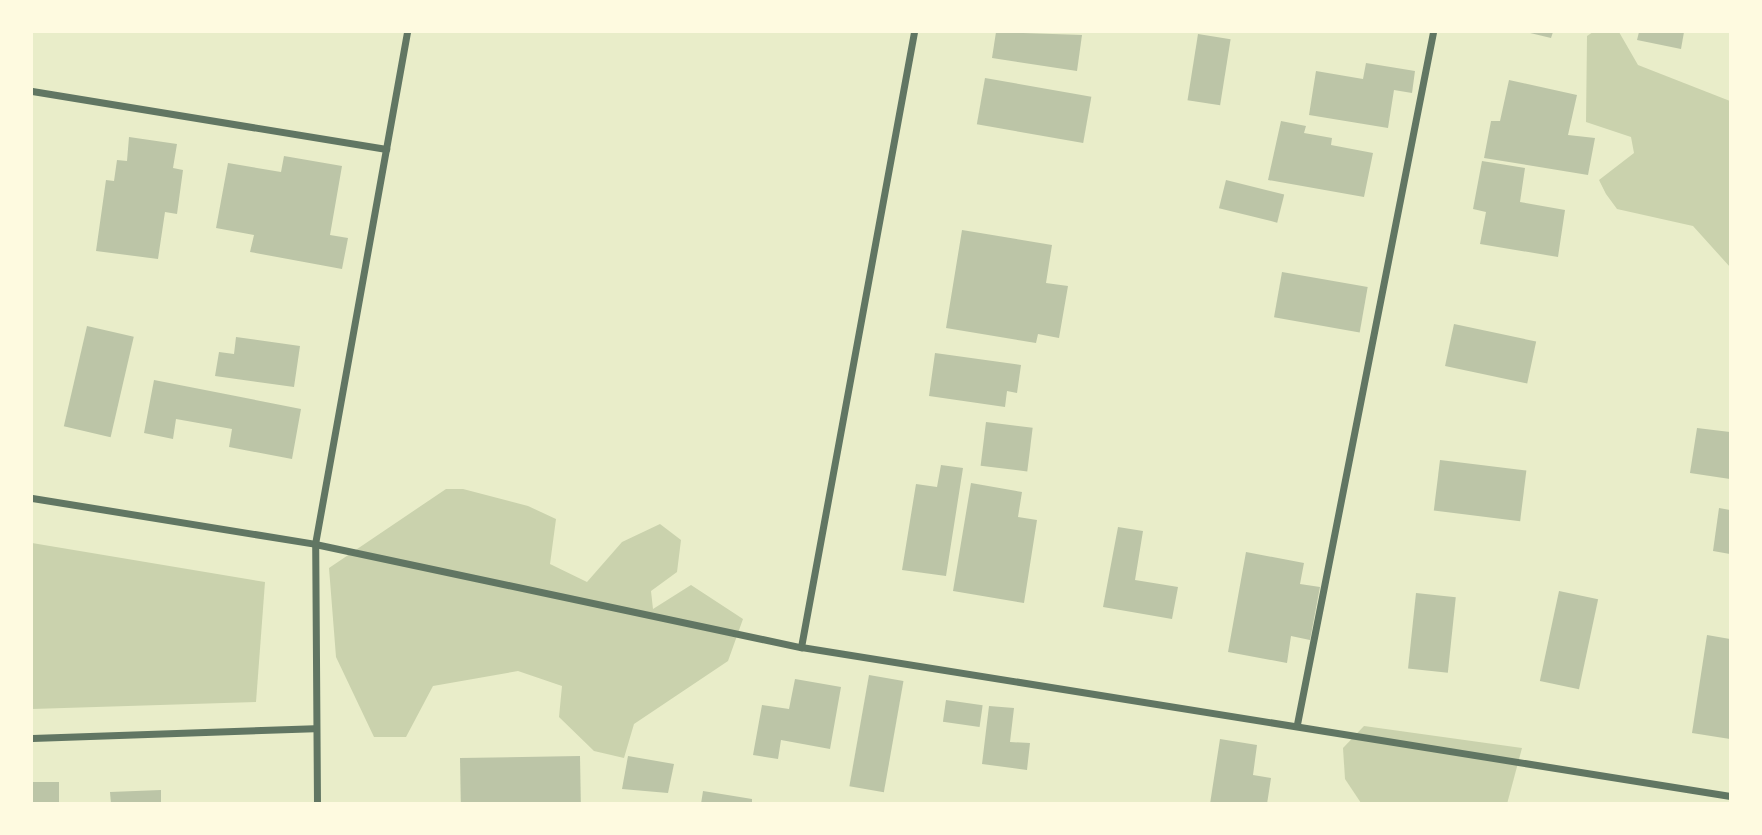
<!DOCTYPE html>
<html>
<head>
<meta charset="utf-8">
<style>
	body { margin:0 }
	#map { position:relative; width:1762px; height:835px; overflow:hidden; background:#e9edc9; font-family:"PT Sans",sans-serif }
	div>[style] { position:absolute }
	.green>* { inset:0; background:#cad2ad }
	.building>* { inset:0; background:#bcc5a7; transform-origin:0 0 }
	.minor>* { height:7px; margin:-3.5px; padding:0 3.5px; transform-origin:3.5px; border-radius:3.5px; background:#617663 }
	span { translate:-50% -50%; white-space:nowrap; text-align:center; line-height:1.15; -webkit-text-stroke:7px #fefae0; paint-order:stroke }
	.frame { position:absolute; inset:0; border:33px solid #fefae0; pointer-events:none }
</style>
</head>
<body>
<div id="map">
	<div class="green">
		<i style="clip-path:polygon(1593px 32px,1619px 32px,1638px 65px,1730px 101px,1730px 267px,1693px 226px,1617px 209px,1606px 194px,1599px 180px,1634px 153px,1631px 137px,1586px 122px,1587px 36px)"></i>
		<i style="clip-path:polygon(446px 489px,463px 489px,528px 506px,556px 519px,550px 564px,587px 582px,622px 542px,660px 524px,681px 540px,677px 572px,651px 591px,653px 609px,691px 585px,743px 619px,728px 661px,634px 724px,624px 758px,594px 751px,559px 717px,562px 686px,518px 671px,433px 686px,406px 737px,374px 737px,336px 657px,329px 568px)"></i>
		<i style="clip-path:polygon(32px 543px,265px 582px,256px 702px,32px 709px)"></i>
		<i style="clip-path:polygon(1364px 726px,1522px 748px,1507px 804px,1361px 803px,1345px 779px,1343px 748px)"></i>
	</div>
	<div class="building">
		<i style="clip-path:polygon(996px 32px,1082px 35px,1077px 71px,992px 58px)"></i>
		<i style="clip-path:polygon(1526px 32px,1553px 32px,1551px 38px)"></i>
		<i style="clip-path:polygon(1639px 32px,1684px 32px,1681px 49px,1637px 40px)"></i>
		<i style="left:1198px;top:34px;width:33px;height:67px;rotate:9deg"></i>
		<i style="clip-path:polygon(1366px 63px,1415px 71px,1412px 93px,1394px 90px,1388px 128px,1309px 115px,1316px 71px,1363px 79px)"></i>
		<i style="left:985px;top:78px;width:108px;height:47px;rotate:10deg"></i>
		<i style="clip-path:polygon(1509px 80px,1577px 95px,1568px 135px,1595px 138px,1588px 175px,1484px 158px,1491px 121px,1500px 121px)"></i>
		<i style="clip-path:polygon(1281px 121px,1306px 126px,1304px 133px,1332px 138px,1331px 145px,1373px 153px,1364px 197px,1268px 180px)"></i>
		<i style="clip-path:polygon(129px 137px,177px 144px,173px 168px,183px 170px,177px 214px,165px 212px,158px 259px,96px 251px,106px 180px,114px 181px,117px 160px,127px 161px)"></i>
		<i style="clip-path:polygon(284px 156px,342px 166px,330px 235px,348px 238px,342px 269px,250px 252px,254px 235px,216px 228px,228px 163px,281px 172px)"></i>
		<i style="clip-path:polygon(1482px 161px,1525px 168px,1520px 202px,1565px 210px,1558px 257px,1480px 244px,1486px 212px,1473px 209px)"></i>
		<i style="left:1226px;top:180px;width:60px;height:29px;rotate:14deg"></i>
		<i style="clip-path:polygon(962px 230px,1052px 245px,1046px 283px,1068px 286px,1059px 338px,1038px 334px,1036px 343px,946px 328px)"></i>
		<i style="left:1282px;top:272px;width:87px;height:46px;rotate:10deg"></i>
		<i style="left:1454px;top:324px;width:84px;height:43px;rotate:12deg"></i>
		<i style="left:87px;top:326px;width:48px;height:103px;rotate:13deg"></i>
		<i style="clip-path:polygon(236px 337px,300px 346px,294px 387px,215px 376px,219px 352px,234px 354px)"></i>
		<i style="clip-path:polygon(935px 353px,1021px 365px,1017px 393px,1007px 391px,1005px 407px,929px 396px)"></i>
		<i style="clip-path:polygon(154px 380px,301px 409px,292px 459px,229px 447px,232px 429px,176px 419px,173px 439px,144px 433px)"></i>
		<i style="left:986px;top:422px;width:47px;height:44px;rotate:7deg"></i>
		<i style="clip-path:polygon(1697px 428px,1730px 432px,1730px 479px,1690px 473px)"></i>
		<i style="left:1440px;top:460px;width:87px;height:51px;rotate:7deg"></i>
		<i style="clip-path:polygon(941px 465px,963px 468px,946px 576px,902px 570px,916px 484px,937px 487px)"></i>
		<i style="clip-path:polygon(971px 483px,1022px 492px,1018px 517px,1037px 520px,1024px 603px,953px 591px)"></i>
		<i style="clip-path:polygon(1719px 508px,1730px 510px,1730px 554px,1713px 551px)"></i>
		<i style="clip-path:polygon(1118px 527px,1143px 531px,1135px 580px,1178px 587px,1172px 619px,1103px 607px)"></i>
		<i style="clip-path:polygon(1246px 552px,1304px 563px,1300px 584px,1320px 587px,1310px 640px,1291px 636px,1287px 663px,1228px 652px)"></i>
		<i style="left:1559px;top:591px;width:40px;height:92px;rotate:12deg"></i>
		<i style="left:1416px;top:593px;width:40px;height:76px;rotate:6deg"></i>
		<i style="clip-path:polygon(1707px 635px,1730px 639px,1730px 739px,1692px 733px)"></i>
		<i style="left:869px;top:675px;width:35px;height:113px;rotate:10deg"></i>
		<i style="clip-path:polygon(795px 679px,841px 687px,830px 749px,781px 740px,778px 759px,753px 755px,762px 705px,789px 709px)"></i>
		<i style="left:946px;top:700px;width:37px;height:22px;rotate:8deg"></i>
		<i style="clip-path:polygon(989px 706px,1014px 708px,1010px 742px,1030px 743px,1027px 770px,982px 764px)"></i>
		<i style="clip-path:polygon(1220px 739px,1257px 745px,1253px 775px,1271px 778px,1267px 804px,1210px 804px)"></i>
		<i style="left:580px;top:756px;width:48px;height:120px;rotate:89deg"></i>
		<i style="clip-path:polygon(628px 756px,674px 764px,668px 793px,622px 789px)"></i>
		<i style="left:59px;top:782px;width:22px;height:27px;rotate:90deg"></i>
		<i style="clip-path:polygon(161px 790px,161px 804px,111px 804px,110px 792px)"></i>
		<i style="clip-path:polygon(703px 791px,752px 799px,752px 804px,701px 804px)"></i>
	</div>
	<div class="minor">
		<i style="left:32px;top:91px;width:359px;rotate:9.3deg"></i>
		<i style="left:32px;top:498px;width:287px;rotate:9.2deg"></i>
		<i style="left:315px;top:544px;width:497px;rotate:12deg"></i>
		<i style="left:801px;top:647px;width:941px;rotate:9.11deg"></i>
		<i style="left:801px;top:647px;width:625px;rotate:-79.59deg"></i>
		<i style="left:1297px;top:724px;width:705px;rotate:-78.88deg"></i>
		<i style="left:32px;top:738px;width:282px;rotate:-2deg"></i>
		<i style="left:317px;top:804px;width:260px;rotate:-90.4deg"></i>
		<i style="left:315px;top:544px;width:520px;rotate:-79.81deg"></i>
	</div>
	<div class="frame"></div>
</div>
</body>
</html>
